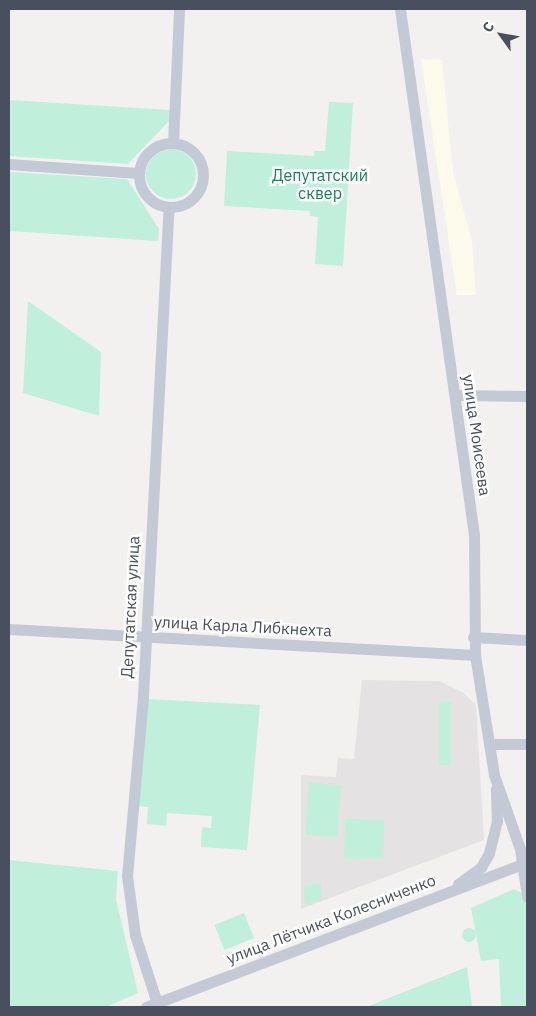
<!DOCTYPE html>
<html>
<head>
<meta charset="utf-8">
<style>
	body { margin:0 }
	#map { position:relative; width:536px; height:1016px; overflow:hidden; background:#f3f1f0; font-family:"IBM Plex Sans",sans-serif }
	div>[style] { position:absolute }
	.commercial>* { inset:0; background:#fcfaeb }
	.education>* { inset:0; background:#e4e2e2 }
	.green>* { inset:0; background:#c0efdb; transform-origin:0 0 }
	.round { border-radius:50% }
	.minor>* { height:11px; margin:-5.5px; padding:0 5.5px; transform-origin:5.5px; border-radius:5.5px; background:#c4cad5 }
	.minor>.ring { margin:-5.5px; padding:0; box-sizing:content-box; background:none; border:11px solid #c4cad5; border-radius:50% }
	span { translate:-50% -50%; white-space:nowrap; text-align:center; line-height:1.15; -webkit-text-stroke:5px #fff; paint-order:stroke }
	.park-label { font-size:16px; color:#18805f }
	.street-label { font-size:16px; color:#484f5e }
	.frame { position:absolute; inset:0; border:10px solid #484f5e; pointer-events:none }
	.north { position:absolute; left:476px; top:10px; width:50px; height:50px; -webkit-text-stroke:4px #fff; paint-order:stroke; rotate:302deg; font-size:14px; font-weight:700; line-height:20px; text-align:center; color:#484f5e }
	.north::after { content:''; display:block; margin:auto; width:18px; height:22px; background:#484f5e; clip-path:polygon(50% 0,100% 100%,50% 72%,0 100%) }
</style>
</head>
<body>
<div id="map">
	<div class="commercial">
		<i style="clip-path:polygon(421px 59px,442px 60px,453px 172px,472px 241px,476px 295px,457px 295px)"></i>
	</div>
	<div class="education">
		<i style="clip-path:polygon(362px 680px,439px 681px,464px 693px,476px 705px,484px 840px,301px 909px,301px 775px,336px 777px,338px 758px,354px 759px)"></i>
	</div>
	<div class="green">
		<i style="clip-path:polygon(9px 100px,170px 110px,169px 121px,128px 164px,9px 156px)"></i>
		<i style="clip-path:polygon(329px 102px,353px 103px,343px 266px,315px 264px,318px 217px,310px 216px,310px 211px,224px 206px,227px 151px,314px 156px,314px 151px,325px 151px)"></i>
		<i class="round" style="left:146px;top:149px;width:50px;height:50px"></i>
		<i style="clip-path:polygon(9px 172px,127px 179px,159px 229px,158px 241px,9px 231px)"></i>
		<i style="clip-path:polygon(28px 301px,101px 352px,99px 416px,23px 393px)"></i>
		<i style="clip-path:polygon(147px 699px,260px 705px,247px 850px,201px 847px,202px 827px,211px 828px,212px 816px,167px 813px,166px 826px,147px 824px,148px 807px,138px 806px)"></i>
		<i style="left:439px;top:702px;width:12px;height:63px"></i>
		<i style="left:309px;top:783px;width:32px;height:52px;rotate:4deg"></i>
		<i style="left:345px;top:819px;width:39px;height:39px;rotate:1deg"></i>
		<i style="clip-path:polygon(9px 860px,118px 871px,116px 899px,138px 993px,106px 1007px,9px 1007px)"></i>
		<i style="clip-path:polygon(321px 883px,321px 899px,305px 905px,304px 886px)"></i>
		<i style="clip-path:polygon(514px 889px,525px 895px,527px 919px,527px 1007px,501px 1007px,499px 959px,481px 961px,471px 908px)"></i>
		<i style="left:244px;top:913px;width:27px;height:32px;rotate:68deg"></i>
		<i class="round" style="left:462px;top:928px;width:14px;height:14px"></i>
		<i style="clip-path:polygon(467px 967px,472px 1007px,366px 1007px)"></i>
	</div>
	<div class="minor">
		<i style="left:400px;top:9px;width:531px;rotate:81.99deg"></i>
		<i style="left:474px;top:535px;width:120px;rotate:89.5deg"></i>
		<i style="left:475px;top:655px;width:121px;rotate:81deg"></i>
		<i style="left:494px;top:775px;width:78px;rotate:70.6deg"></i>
		<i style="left:520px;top:849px;width:48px;rotate:81.5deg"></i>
		<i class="ring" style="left:139px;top:143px;width:53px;height:53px"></i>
		<i style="left:173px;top:143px;width:134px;rotate:-87.4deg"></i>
		<i style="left:9px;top:164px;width:129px;rotate:4deg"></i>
		<i style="left:455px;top:395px;width:72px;rotate:0.8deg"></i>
		<i style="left:9px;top:629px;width:467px;rotate:3.2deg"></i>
		<i style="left:473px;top:637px;width:54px;rotate:3.2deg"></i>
		<i style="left:489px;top:744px;width:38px"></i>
		<i style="left:458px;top:884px;width:29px;rotate:-36deg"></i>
		<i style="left:481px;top:867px;width:16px;rotate:-60deg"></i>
		<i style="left:489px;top:853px;width:32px;rotate:-76deg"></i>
		<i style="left:497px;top:822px;width:33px;rotate:-92deg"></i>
		<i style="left:157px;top:1003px;width:71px;rotate:-107.9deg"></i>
		<i style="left:135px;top:935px;width:60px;rotate:-97.7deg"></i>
		<i style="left:127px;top:876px;width:181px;rotate:-84.9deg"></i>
		<i style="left:143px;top:696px;width:489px;rotate:-87deg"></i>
		<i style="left:146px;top:1007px;width:408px;rotate:-20.8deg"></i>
	</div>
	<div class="park-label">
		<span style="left:320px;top:184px">Депутатский<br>сквер</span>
	</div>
	<div class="street-label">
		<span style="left:477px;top:435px;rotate:82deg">улица Моисеева</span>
		<span style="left:130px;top:607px;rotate:-87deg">Депутатская улица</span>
		<span style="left:243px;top:626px;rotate:3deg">улица Карла Либкнехта</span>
		<span style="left:331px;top:919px;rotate:-21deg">улица Лётчика Колесниченко</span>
	</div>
	<div class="frame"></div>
	<div class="north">С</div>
</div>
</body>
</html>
